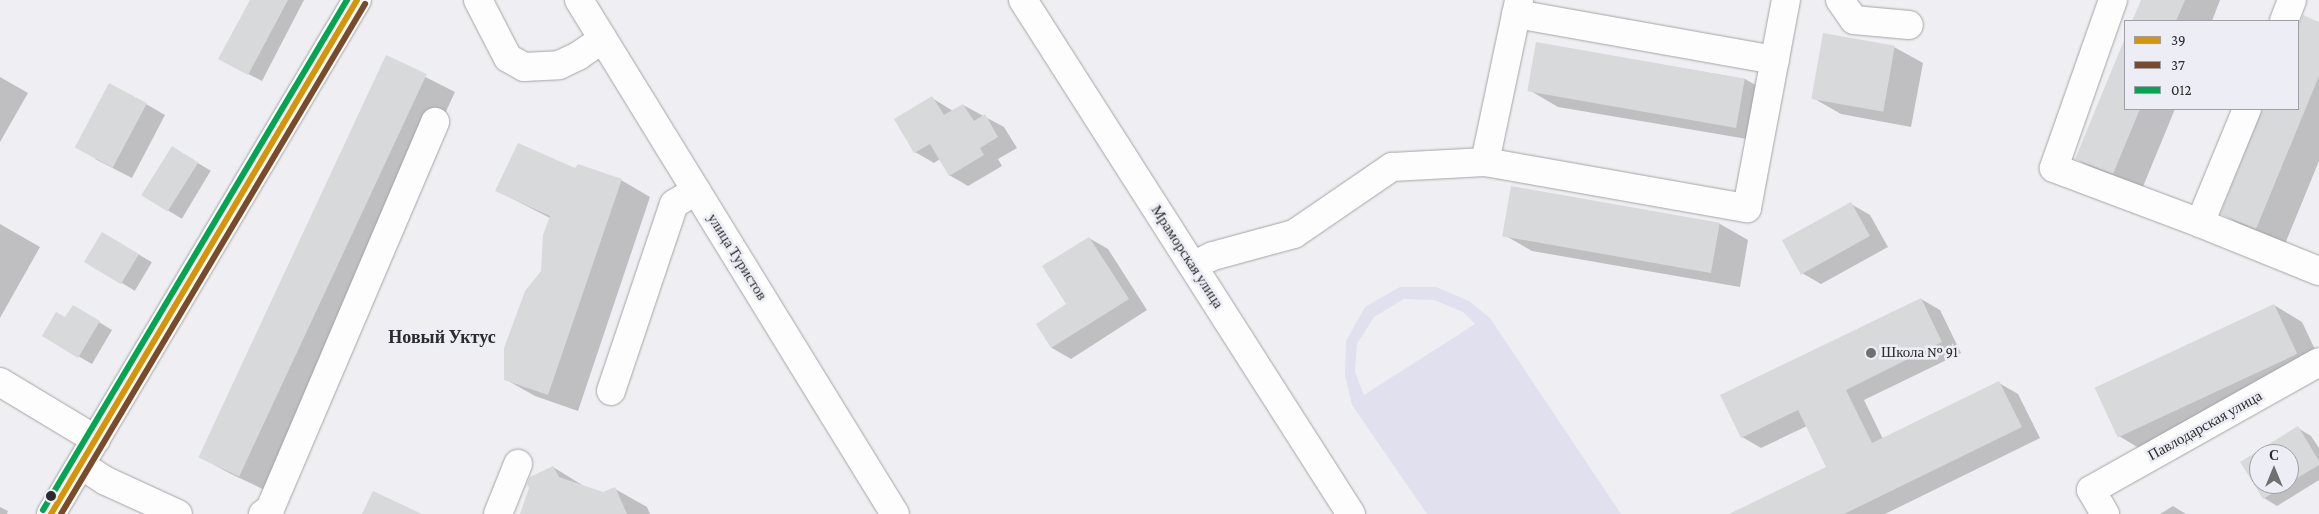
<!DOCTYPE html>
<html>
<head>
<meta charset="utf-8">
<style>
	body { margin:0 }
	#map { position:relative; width:2319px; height:514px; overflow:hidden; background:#efeff3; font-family:"Crimson Pro",serif }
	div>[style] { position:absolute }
	.green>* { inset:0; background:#e0e0ee }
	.shadow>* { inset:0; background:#0003; transform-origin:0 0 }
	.building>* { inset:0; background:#d8d9da; transform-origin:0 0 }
	.roads { filter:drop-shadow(0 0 1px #a4a4a8) drop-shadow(0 0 1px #a4a4a8) }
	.minor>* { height:28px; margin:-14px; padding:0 14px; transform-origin:14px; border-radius:14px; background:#fdfdfd }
	.major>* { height:28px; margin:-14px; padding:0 14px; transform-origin:14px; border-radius:14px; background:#fdfdfd }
	.bus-1>* { height:6px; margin:-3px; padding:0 3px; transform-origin:3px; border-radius:3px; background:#d89407 }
	.bus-2>* { height:6px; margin:-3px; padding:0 3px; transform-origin:3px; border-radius:3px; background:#7a4b2a }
	.bus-3>* { height:6px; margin:-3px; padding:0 3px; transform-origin:3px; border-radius:3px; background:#00a651 }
	.dots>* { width:14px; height:14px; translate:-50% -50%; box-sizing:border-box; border:2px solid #ededf5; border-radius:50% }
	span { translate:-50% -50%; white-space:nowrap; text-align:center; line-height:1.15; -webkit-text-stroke:5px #ededf5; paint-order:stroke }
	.street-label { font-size:15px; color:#2b2b2e }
	.poi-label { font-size:15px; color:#2b2b2e }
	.left { translate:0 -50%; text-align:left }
	.quarter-label { font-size:18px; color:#2b2b2e; font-weight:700 }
	.legend { position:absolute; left:2124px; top:20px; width:175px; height:90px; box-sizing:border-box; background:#ededf5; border:1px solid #9f9fa5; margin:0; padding:6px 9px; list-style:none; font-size:15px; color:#2b2b2e }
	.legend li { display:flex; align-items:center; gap:10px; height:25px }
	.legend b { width:25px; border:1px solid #9f9fa5 }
	.north { position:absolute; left:2249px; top:444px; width:50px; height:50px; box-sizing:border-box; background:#ededf5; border:1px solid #9f9fa5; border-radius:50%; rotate:0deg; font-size:14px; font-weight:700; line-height:20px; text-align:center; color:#2b2b2e }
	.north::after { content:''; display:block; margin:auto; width:18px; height:22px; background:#707073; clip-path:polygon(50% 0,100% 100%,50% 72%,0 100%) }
</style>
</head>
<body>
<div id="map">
	<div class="green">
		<i style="clip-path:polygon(evenodd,1400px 287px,1436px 287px,1469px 301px,1490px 318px,1621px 514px,1427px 514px,1352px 405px,1345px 375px,1346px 341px,1365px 307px,1400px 287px,1404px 299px,1434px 300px,1463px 312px,1475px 324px,1364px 395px,1355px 372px,1357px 344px,1374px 317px,1404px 299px)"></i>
	</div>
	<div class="shadow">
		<i style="clip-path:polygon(255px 0,304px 0,262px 81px,233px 66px)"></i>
		<i style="clip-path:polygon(2142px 0,2220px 0,2212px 21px,2133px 21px)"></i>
		<i style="clip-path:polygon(2319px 23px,2319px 161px,2285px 244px,2250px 230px,2222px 214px,2263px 115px,2262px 109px,2298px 109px,2298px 29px)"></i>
		<i style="clip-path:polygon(2125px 41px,2125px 109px,2175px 109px,2142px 189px,2105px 175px,2076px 159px)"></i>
		<i style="clip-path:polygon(1537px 43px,1745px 79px,1773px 95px,1765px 142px,1558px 107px,1529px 90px)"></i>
		<i style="clip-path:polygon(1894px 47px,1923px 63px,1911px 127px,1841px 114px,1813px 98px)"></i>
		<i style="clip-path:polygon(386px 57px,455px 92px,269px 492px,229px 473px,200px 457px)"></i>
		<i style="clip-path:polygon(0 77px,28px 93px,0 142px)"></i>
		<i style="clip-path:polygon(932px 98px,953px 111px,963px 105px,1004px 127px,1017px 148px,998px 159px,1002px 166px,968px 186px,949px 175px,940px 159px,934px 163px,915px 152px)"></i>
		<i style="clip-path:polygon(146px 104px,165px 115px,132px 178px,95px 159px)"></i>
		<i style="left:173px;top:148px;width:44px;height:56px;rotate:31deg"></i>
		<i style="clip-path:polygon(575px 170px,621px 180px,650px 197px,578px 411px,535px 396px,505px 379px,542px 271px,550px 218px,497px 191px)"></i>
		<i style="clip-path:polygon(1851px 204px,1870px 215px,1888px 247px,1821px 284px,1802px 273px)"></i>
		<i style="clip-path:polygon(0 224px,40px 247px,0 318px)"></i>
		<i style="clip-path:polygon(1720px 224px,1748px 240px,1740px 287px,1532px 251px,1504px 235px)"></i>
		<i style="left:103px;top:233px;width:57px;height:33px;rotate:31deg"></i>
		<i style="clip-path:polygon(1089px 238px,1108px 249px,1147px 310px,1071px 359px,1052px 348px,1037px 324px,1068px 305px)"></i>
		<i style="clip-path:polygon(1921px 299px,1940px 310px,1961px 353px,1864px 400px,1883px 439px,1999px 383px,2018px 394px,2040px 438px,1885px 514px,1732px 514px,1827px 468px,1807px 426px,1761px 448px,1742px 437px)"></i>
		<i style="clip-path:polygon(2274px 305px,2302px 322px,2319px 358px,2147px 453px,2119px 436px)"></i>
		<i style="clip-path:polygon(73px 306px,112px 330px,92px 364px,43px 336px,66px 318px)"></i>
		<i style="clip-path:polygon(evenodd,2298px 428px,2311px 436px,2319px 448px,2319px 480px,2277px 506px,2264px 498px,2242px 462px,2298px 428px,2259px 454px,2289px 454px,2289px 484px,2259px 484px,2259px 454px)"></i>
		<i style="clip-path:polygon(553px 467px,587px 488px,603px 494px,615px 489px,647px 507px,650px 514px,521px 514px)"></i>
		<i style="clip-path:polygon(2173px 506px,2186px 514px,2160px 514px)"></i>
		<i style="clip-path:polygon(0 507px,8px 511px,7px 514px,0 514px)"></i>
	</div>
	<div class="building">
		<i style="clip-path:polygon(250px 0,288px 0,248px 75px,218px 59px)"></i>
		<i style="clip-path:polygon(2141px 0,2185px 0,2176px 21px,2132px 21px)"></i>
		<i style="clip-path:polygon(2303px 15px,2319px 22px,2319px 76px,2256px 229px,2220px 214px,2262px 109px,2298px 109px,2298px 28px)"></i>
		<i style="left:1823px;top:33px;width:73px;height:67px;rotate:10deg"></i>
		<i style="clip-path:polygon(2125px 38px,2125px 109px,2140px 109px,2113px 174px,2075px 159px)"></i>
		<i style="left:1536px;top:42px;width:212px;height:50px;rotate:10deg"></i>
		<i style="left:386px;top:55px;width:45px;height:444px;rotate:25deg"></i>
		<i style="left:109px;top:83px;width:43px;height:73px;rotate:28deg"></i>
		<i style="clip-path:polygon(932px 96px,944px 115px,963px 104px,974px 121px,985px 114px,998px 137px,980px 148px,984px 155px,949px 176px,930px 144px,914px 153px,894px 119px)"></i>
		<i style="clip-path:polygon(518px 143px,575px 168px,578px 164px,622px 179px,548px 395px,504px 380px,504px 348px,525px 291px,541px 271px,543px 235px,550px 216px,495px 191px)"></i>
		<i style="left:172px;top:146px;width:31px;height:58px;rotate:32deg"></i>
		<i style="left:1511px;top:186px;width:212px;height:51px;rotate:10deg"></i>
		<i style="left:1851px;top:202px;width:39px;height:79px;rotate:61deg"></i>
		<i style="left:102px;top:232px;width:43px;height:35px;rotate:31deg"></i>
		<i style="clip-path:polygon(1089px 237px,1129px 299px,1051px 348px,1036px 324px,1066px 304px,1042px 266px)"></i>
		<i style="clip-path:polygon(1921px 298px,1942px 342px,1846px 390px,1872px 443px,1999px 381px,2022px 427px,1844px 514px,1729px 514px,1826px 467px,1798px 410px,1741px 438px,1720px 395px)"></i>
		<i style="left:2274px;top:304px;width:55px;height:198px;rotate:65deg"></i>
		<i style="clip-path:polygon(73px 305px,100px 321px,78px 358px,42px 336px,56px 312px,65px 317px)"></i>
		<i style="clip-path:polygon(2298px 426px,2319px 461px,2319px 465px,2289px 483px,2289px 454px,2259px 454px,2259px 484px,2288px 484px,2263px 499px,2240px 462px)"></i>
		<i style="clip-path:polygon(553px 466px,559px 477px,603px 492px,615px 487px,627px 514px,520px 514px,529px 488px,527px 484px,530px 477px)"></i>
		<i style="clip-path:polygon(373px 491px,422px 514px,362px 514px)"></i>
	</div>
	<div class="roads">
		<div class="minor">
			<i style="left:478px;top:0;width:65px;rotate:62.7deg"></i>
			<i style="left:508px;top:58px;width:18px;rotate:29deg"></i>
			<i style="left:524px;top:67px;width:35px;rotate:-3deg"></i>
			<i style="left:559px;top:65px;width:21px;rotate:-25deg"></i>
			<i style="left:578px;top:56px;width:30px;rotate:-34deg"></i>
			<i style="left:579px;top:0;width:603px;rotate:58.42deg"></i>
			<i style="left:1023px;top:0;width:610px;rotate:57.46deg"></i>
			<i style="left:1840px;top:0;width:24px;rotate:55deg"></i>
			<i style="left:1854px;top:20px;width:55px;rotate:5.2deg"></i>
			<i style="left:2113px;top:0;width:178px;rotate:109.4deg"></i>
			<i style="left:2054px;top:168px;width:156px;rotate:20.6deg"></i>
			<i style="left:2200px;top:223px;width:128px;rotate:22deg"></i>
			<i style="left:1516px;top:14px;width:263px;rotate:10.1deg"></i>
			<i style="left:2284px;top:21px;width:22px;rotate:-69deg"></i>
			<i style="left:1485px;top:162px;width:266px;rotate:10deg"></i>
			<i style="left:1747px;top:208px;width:212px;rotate:-79.4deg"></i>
			<i style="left:2200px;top:223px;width:123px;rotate:-67.6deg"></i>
			<i style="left:1193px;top:266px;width:22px;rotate:-27deg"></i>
			<i style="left:1213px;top:256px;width:84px;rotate:-15.2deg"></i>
			<i style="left:1294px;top:234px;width:119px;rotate:-34.4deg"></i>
			<i style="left:1392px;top:167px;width:93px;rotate:-3.1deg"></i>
			<i style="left:1485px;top:162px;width:166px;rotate:-78.1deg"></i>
			<i style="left:0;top:382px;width:112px;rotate:31.1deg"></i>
			<i style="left:611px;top:391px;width:197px;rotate:-71.4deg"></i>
			<i style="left:674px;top:204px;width:26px;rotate:-31deg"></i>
			<i style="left:81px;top:465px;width:30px;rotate:33deg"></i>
			<i style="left:106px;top:481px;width:79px;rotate:24.6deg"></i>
			<i style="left:263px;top:514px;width:9px;rotate:-36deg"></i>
			<i style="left:270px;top:509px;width:421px;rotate:-66.9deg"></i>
			<i style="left:498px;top:514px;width:54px;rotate:-68.2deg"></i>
			<i style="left:2105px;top:514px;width:28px;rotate:-120deg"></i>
			<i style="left:2091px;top:490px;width:261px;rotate:-29.3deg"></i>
		</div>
		<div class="major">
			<i style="left:51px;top:514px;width:598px;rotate:-59.23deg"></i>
		</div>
	</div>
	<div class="bus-1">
		<i style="left:51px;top:514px;width:598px;rotate:-59.23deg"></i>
	</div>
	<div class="bus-2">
		<i style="left:61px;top:514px;width:594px;rotate:-59.2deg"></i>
	</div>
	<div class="bus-3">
		<i style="left:43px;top:510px;width:594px;rotate:-59.2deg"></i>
	</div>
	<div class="dots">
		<i style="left:1871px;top:353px;background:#707073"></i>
		<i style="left:51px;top:496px;background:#2b2b2e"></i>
	</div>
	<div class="street-label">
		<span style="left:737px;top:257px;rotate:58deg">улица Туристов</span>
		<span style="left:1187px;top:257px;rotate:57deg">Мраморская улица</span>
		<span style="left:2205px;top:426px;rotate:-29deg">Павлодарская улица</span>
	</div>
	<div class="poi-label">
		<span class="left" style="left:1881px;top:353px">Школа № 91</span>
	</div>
	<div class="quarter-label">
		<span style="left:442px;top:337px">Новый Уктус</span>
	</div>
	<ul class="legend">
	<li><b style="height:6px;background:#d89407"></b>39</li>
	<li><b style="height:6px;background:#7a4b2a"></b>37</li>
	<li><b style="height:6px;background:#00a651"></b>012</li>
	</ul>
	<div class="north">С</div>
</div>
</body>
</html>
